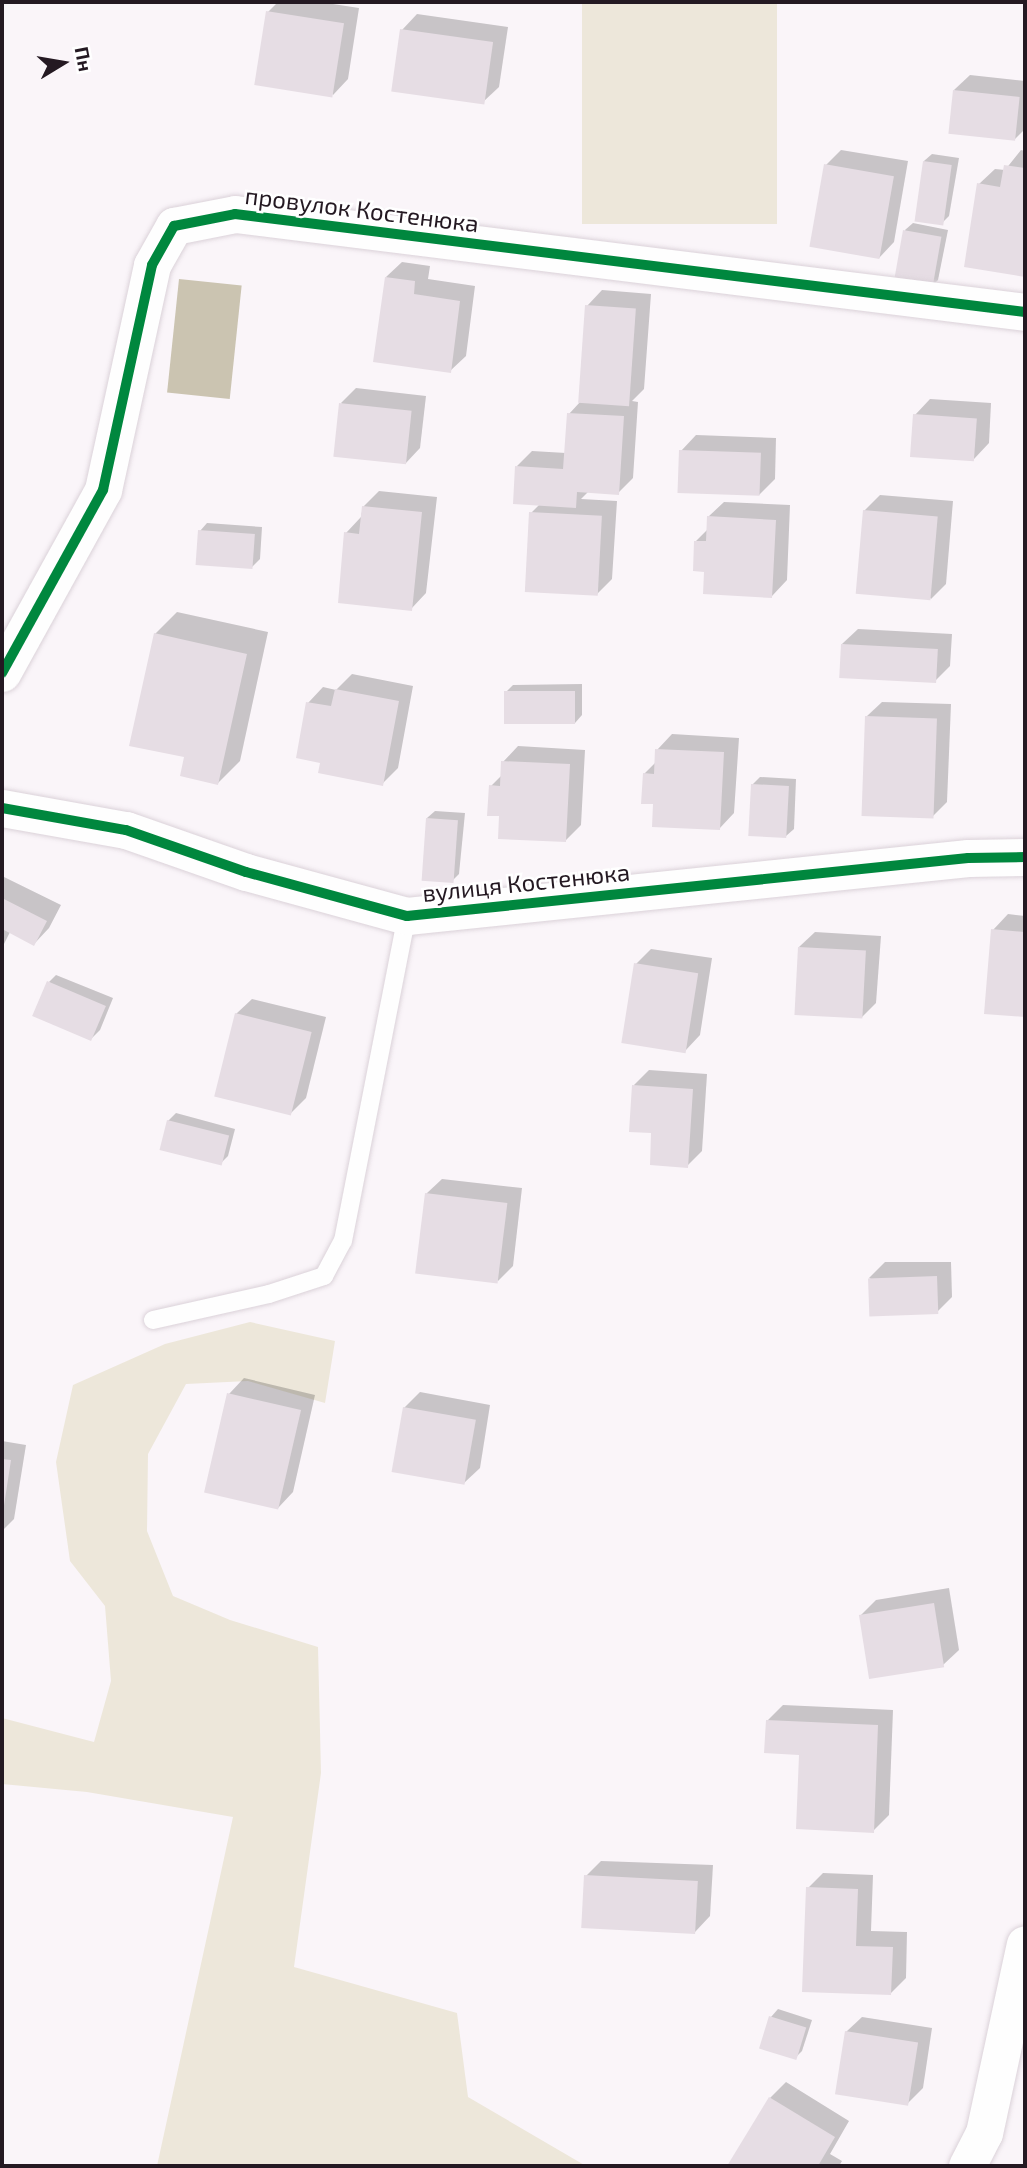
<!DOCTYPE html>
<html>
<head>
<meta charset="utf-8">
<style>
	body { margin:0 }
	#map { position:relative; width:1027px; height:2168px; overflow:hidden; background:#faf5f9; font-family:"Exo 2",sans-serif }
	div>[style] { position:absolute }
	.green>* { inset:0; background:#ede7da; transform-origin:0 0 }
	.water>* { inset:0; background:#cbc4b1; transform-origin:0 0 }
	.shadow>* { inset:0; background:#0003 }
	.building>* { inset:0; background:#e6dde4; transform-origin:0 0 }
	.roads { filter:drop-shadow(0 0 2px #dbd2d9) drop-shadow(0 0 2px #dbd2d9) }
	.lane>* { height:18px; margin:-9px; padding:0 9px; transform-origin:9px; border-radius:9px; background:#fefefe }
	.street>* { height:37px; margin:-18.5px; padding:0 18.5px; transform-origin:18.5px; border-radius:18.5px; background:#fefefe }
	.cycleway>* { height:10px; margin:-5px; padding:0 5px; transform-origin:5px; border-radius:5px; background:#00873e }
	span { translate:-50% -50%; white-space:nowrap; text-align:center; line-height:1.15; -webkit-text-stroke:5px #fff; paint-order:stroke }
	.street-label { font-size:24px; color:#241922 }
	.frame { position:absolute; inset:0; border:4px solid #241922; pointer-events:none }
	.north { position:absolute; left:28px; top:28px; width:70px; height:70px; -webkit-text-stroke:5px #fff; paint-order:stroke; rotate:79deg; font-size:19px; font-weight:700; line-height:28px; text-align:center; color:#241922 }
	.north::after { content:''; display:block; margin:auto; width:24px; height:32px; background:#241922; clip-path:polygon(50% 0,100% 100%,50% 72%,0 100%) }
</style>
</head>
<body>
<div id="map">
	<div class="green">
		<i style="left:582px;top:2px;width:195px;height:222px"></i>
		<i style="clip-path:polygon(250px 1322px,335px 1341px,325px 1403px,248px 1381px,186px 1384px,148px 1454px,147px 1531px,173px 1596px,230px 1620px,318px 1647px,321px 1773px,294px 1967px,457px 2013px,468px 2097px,586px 2166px,157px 2166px,233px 1817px,87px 1792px,2px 1784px,2px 1718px,94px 1742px,111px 1681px,105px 1606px,70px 1561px,56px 1462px,73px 1385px,165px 1344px)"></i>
	</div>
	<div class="water">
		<i style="left:179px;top:279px;width:63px;height:114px;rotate:6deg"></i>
	</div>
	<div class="shadow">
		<i style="clip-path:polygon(278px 2px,320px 2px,359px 8px,348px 79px,333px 95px,268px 12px)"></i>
		<i style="clip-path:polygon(417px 14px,508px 27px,499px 87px,483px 102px,402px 30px)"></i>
		<i style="clip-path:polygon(970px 75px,1025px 81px,1025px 129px,1015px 139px,954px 90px)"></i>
		<i style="clip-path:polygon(841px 150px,908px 161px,894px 242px,879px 258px,826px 165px)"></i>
		<i style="clip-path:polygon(1021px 150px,1025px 151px,1025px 275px,966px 266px,979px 184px,995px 169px,1005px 170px)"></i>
		<i style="clip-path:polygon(932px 154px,959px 158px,949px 216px,942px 223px,924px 161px)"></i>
		<i style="clip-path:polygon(913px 223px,948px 230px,938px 280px,931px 287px,905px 230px)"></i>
		<i style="clip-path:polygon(402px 262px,430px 266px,428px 279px,475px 286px,466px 356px,450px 371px,386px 277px)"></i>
		<i style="clip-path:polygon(602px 290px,651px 294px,644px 389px,632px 401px,638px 402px,633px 478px,618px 493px,589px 491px,581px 499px,617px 501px,612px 579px,597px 594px,531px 513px,540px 504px,517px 466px,532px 451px,566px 453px,569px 414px,580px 402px,587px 306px)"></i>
		<i style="clip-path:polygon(356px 388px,426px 396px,420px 448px,405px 464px,341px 403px)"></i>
		<i style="clip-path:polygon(930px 399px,991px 403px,989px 443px,974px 459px,915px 415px)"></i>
		<i style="clip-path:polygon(696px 435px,776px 438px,775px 479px,759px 495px,681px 451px)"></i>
		<i style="clip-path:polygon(379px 491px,437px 497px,426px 593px,411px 609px,346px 533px,361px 517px,363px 507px)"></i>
		<i style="clip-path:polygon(880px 495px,953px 501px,946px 584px,931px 599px,864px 511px)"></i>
		<i style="clip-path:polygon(724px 502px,790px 505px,787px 580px,772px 596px,706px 570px,696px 541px,708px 529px,708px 517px)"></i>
		<i style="clip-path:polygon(207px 523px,262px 527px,260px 559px,252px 567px,200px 531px)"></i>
		<i style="clip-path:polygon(177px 612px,268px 632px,240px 761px,218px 783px,186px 756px,155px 634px)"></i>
		<i style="clip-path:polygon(858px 629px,952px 634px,950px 666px,935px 681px,842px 644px)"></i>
		<i style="clip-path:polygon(352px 674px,413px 686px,398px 768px,382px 784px,323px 761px,308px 703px,323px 687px,336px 690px)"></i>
		<i style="clip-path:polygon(582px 684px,582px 715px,575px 723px,506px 692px,513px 685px)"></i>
		<i style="clip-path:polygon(882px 702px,951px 704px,947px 802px,932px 817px,866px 717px)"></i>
		<i style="clip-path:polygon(672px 734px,739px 738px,734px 813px,719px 829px,655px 803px,644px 774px,656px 762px,657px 750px)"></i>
		<i style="clip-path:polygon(518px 746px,585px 750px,581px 825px,566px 840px,501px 815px,491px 786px,502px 775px,503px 762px)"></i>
		<i style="clip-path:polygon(760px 777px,796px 779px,794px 829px,786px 836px,752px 785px)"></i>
		<i style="clip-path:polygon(435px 811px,465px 813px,459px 874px,452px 881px,427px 818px)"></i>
		<i style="clip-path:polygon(2px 876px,61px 905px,49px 928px,34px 944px,10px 932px,2px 948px)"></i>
		<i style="clip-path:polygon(1008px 914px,1025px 916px,1025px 1015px,986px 1012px,993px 930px)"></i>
		<i style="clip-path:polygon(815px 932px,881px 936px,876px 1003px,861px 1018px,799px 947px)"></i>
		<i style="clip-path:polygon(651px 949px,712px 958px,700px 1035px,685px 1051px,636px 964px)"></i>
		<i style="clip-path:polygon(56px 975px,113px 998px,100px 1030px,92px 1038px,49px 982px)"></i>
		<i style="clip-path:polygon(252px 999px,326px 1017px,306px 1098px,291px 1113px,236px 1014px)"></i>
		<i style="clip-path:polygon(649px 1070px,707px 1074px,702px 1151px,687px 1166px,653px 1131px,634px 1085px)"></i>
		<i style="clip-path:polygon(176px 1113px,235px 1129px,228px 1156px,220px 1164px,168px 1121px)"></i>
		<i style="clip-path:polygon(442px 1179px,522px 1188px,513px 1266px,498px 1281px,426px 1194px)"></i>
		<i style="clip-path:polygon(885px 1262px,951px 1262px,952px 1297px,937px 1312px,869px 1278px)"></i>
		<i style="clip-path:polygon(244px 1378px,315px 1395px,293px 1492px,278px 1508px,229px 1394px)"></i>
		<i style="clip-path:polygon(420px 1392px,490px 1405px,480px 1468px,464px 1483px,404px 1408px)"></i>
		<i style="clip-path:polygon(2px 1441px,26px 1445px,14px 1519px,2px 1531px)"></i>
		<i style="clip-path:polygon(949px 1588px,959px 1650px,943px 1665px,861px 1615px,876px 1600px)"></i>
		<i style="clip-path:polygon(783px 1705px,893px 1710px,889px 1815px,873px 1831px,767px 1721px)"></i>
		<i style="clip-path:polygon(601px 1861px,713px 1865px,710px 1916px,695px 1932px,586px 1876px)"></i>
		<i style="clip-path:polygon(823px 1873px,873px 1875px,871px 1931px,907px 1932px,906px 1978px,890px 1994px,808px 1888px)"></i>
		<i style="clip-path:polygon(778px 2009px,812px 2020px,802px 2051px,795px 2058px,771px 2017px)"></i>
		<i style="clip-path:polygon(862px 2017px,932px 2028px,923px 2088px,907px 2104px,846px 2032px)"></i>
		<i style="clip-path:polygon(786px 2082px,849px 2121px,830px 2154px,842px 2161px,839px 2166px,729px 2166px,770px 2098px)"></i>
	</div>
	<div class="building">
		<i style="left:266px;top:11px;width:79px;height:75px;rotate:9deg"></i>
		<i style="left:400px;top:29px;width:94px;height:63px;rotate:8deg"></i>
		<i style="left:953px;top:90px;width:67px;height:44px;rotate:6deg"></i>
		<i style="left:923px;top:161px;width:29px;height:61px;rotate:8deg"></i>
		<i style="left:824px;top:164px;width:71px;height:84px;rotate:10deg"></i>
		<i style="clip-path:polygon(1004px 165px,1025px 168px,1025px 277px,964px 267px,977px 183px,1000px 187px)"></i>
		<i style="left:903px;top:230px;width:39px;height:53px;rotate:10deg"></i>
		<i style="clip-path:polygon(385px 277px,415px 281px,414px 294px,460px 301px,451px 373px,373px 362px)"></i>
		<i style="left:585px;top:305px;width:51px;height:98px;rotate:4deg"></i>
		<i style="left:339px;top:403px;width:73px;height:54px;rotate:6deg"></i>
		<i style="clip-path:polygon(567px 413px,624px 416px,619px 495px,577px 492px,576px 508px,513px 504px,515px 466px,563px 469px)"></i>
		<i style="left:913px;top:414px;width:64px;height:43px;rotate:4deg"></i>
		<i style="left:679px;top:450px;width:82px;height:43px;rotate:2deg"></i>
		<i style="clip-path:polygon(362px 506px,422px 512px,412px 611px,338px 603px,344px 532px,359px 534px)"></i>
		<i style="left:863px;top:510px;width:75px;height:84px;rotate:5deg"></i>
		<i style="left:529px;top:512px;width:73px;height:80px;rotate:3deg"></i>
		<i style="clip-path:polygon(707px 516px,776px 520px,772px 598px,703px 594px,704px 572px,693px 571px,694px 541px,706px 541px)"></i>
		<i style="left:198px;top:530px;width:57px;height:35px;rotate:4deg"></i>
		<i style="clip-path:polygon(154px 633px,247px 654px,218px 785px,180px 776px,184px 757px,129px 746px)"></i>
		<i style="left:841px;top:644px;width:97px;height:34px;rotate:3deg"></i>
		<i style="clip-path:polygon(335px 689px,399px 701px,383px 786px,318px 773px,320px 763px,296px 758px,306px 702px,331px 706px)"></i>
		<i style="left:575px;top:691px;width:33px;height:71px;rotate:90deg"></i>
		<i style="left:865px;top:716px;width:72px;height:100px;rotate:2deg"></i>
		<i style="clip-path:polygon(655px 749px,724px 752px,720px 830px,652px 827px,653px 804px,641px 804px,643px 773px,654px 774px)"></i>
		<i style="clip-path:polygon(501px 761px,570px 764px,566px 842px,498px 839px,499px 816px,487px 816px,489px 785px,500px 786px)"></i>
		<i style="left:751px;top:784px;width:38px;height:52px;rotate:3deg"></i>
		<i style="left:426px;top:818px;width:32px;height:63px;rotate:4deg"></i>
		<i style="clip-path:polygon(2px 898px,47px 921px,34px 946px,4px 930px,2px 935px)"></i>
		<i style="clip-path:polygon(991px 929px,1025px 932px,1025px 1017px,984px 1014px)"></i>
		<i style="left:798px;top:947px;width:68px;height:68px;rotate:3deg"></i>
		<i style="left:634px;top:963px;width:65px;height:81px;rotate:9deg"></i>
		<i style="left:47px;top:981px;width:64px;height:38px;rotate:23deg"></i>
		<i style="left:235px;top:1013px;width:79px;height:86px;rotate:14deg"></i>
		<i style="clip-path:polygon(632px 1085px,693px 1089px,688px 1168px,650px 1165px,651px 1133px,629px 1132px)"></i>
		<i style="left:167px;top:1120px;width:64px;height:31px;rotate:14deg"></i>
		<i style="left:425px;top:1193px;width:83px;height:81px;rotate:7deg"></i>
		<i style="left:937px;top:1276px;width:38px;height:69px;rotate:88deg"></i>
		<i style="left:227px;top:1393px;width:76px;height:102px;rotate:13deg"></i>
		<i style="left:403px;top:1407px;width:74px;height:66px;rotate:10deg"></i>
		<i style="clip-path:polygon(2px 1459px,11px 1460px,3px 1512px,2px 1512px)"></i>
		<i style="left:934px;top:1603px;width:65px;height:76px;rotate:81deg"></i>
		<i style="clip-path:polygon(766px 1720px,878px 1725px,874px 1833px,796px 1829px,799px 1755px,764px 1753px)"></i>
		<i style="left:584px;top:1875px;width:114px;height:53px;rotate:3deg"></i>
		<i style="clip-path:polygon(806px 1887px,858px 1889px,856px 1946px,893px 1947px,891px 1995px,802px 1992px)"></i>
		<i style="left:769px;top:2016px;width:39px;height:34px;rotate:17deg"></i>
		<i style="left:845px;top:2031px;width:74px;height:64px;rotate:9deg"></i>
		<i style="clip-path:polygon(769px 2097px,835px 2137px,818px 2166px,727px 2166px)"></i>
	</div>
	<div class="roads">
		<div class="lane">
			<i style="left:153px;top:1320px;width:119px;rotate:-12.6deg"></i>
			<i style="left:269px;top:1294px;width:58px;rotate:-18.1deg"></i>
			<i style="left:324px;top:1276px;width:40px;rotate:-62deg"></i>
			<i style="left:343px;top:1241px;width:331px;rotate:-78.9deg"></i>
		</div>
		<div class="street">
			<i style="left:2px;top:673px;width:209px;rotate:-61.1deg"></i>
			<i style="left:103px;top:490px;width:230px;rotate:-77.7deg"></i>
			<i style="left:152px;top:265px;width:45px;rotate:-60.6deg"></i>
			<i style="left:174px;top:226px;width:62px;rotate:-11.1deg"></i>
			<i style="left:235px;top:214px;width:796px;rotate:7.07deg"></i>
			<i style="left:2px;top:808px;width:126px;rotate:10.1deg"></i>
			<i style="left:126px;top:830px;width:127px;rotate:19.3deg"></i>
			<i style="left:246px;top:872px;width:167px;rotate:15.3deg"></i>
			<i style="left:407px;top:916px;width:564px;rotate:-5.9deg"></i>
			<i style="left:968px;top:858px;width:57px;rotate:-1deg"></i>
			<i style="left:967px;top:2166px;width:37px;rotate:-63deg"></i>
			<i style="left:984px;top:2133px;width:193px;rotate:-77.8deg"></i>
		</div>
	</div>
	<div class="cycleway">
		<i style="left:2px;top:673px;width:209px;rotate:-61.1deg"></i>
		<i style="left:103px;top:490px;width:230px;rotate:-77.7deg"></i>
		<i style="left:152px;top:265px;width:45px;rotate:-60.6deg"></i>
		<i style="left:174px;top:226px;width:62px;rotate:-11.1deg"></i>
		<i style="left:235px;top:214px;width:796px;rotate:7.07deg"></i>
		<i style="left:2px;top:808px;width:126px;rotate:10.1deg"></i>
		<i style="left:126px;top:830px;width:127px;rotate:19.3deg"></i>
		<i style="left:246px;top:872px;width:167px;rotate:15.3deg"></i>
		<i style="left:407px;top:916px;width:564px;rotate:-5.9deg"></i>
		<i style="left:968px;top:858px;width:57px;rotate:-1deg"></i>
	</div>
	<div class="street-label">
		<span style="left:362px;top:209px;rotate:7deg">провулок Костенюка</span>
		<span style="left:526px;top:882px;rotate:-6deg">вулиця Костенюка</span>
	</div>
	<div class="frame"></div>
	<div class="north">Пн</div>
</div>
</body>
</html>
